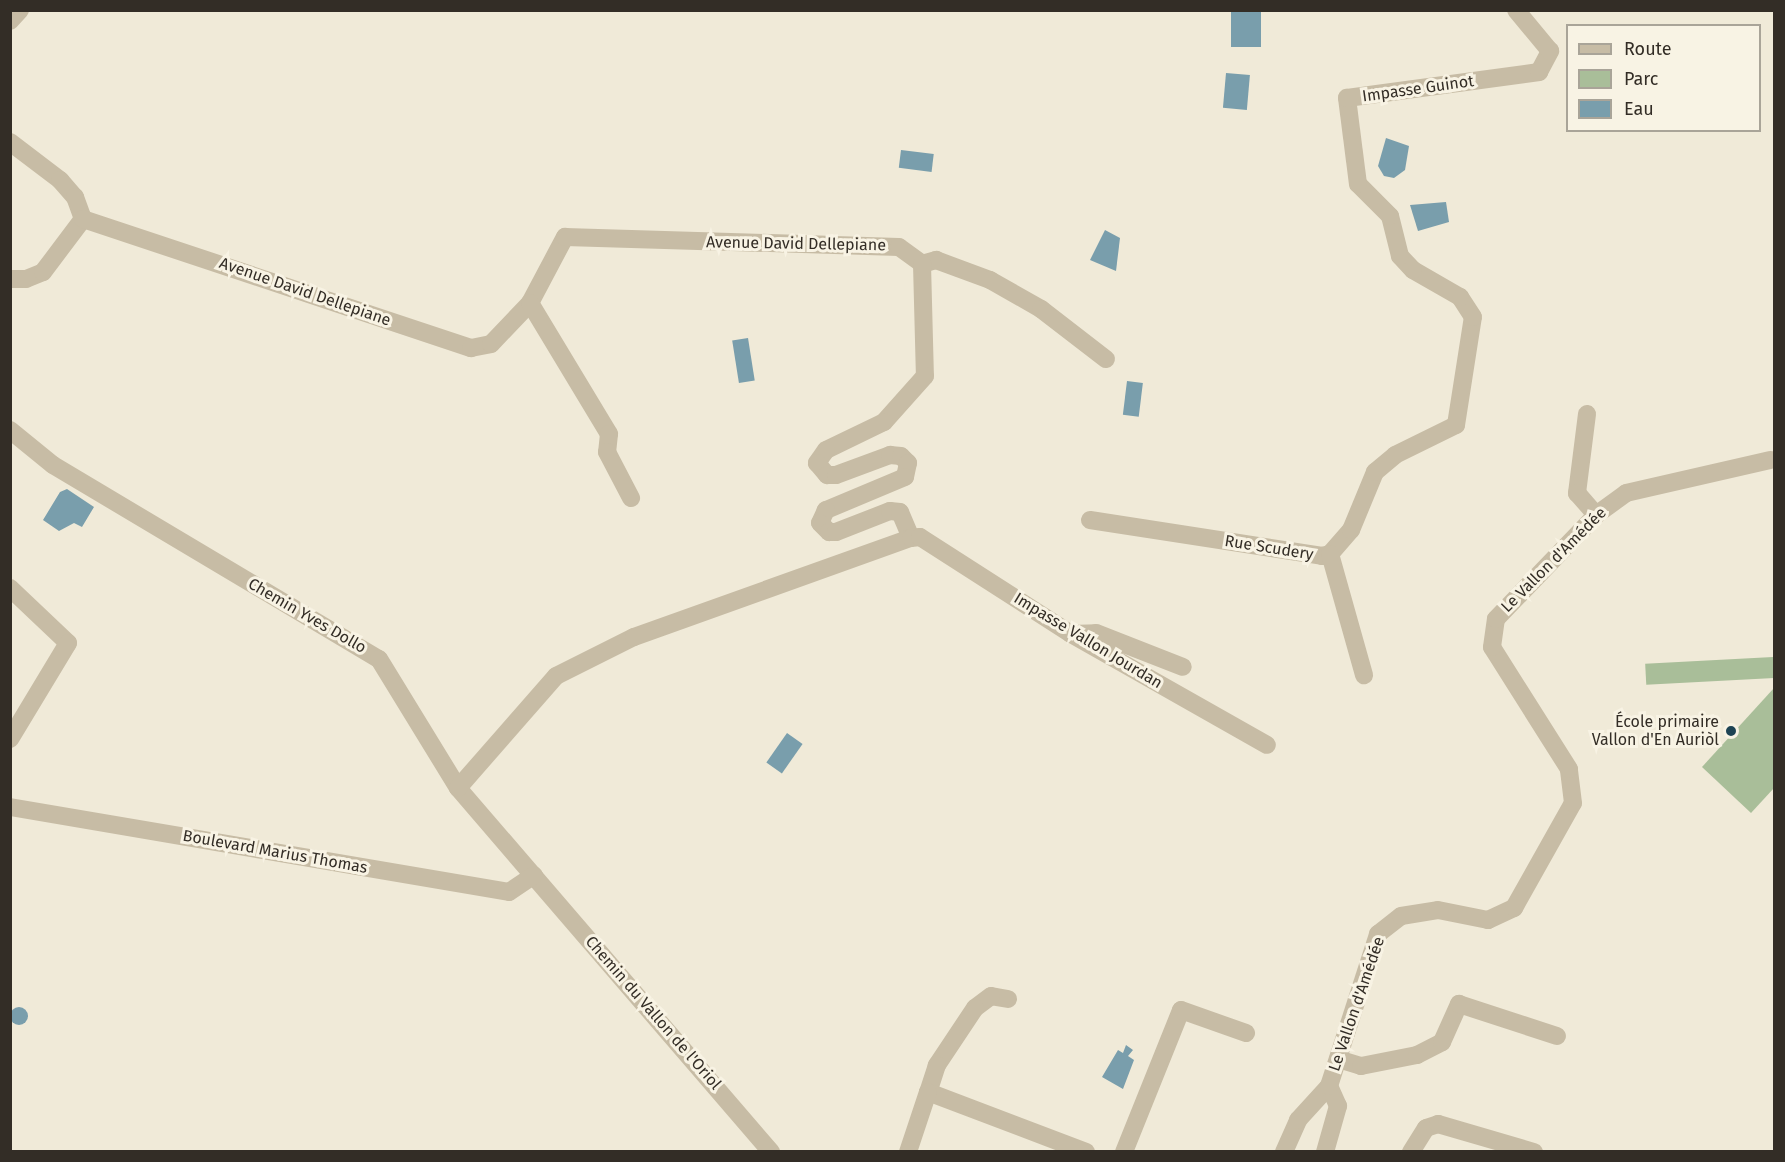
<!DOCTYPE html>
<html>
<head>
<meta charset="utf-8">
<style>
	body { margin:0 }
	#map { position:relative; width:1785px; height:1162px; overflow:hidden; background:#f0ead8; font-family:"Fira Sans",sans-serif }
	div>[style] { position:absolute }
	.green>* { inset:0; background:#a9be99; transform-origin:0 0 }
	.water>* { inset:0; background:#799eac; transform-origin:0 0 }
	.round { border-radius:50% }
	.lane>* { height:18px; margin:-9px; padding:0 9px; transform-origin:9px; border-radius:9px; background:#c7bca5 }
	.street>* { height:18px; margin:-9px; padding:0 9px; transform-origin:9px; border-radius:9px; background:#c7bca5 }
	.dots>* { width:16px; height:16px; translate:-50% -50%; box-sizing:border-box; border:3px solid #f8f3e4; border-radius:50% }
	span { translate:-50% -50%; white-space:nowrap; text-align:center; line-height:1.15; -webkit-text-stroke:6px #f8f3e4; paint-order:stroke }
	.street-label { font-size:16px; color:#332d26 }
	.poi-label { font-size:16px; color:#332d26 }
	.right { translate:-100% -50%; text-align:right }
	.frame { position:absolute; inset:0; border:12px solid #332d26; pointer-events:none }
	.legend { position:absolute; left:1566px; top:24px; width:195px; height:108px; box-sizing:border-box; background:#f8f3e4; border:2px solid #a9a498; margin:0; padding:8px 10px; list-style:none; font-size:18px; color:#332d26 }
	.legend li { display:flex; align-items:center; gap:12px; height:30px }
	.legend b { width:30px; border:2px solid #a9a498 }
</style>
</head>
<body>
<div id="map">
	<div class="green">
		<i style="left:1773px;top:657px;width:21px;height:128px;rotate:87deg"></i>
		<i style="clip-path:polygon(1774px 688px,1774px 788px,1751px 813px,1702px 767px)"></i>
	</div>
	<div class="water">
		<i style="left:1231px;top:11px;width:30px;height:36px"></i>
		<i style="left:1226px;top:73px;width:24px;height:35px;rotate:5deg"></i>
		<i style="clip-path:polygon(1386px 138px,1409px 146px,1405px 170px,1394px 178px,1384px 176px,1378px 166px)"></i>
		<i style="left:901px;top:150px;width:33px;height:18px;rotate:7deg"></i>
		<i style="clip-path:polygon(1446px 202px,1449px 222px,1418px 231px,1410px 205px)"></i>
		<i style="clip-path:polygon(1105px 230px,1120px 238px,1116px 271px,1090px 260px)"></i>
		<i style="left:748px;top:338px;width:43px;height:16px;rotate:81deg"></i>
		<i style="left:1127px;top:381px;width:16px;height:34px;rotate:7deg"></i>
		<i style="clip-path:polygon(67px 489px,94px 507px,82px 527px,74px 523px,59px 531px,43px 520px,60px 492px)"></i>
		<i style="left:787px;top:733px;width:19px;height:36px;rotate:35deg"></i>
		<i class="round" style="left:10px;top:1007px;width:18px;height:18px"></i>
		<i style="clip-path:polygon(1126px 1045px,1133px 1050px,1128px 1056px,1134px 1060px,1123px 1089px,1102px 1077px,1118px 1050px,1123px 1053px)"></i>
	</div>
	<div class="lane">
		<i style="left:922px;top:264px;width:15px;rotate:-16deg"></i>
		<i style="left:936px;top:260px;width:58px;rotate:20.3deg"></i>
		<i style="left:990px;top:280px;width:59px;rotate:29.6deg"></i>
		<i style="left:1041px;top:309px;width:82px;rotate:37.6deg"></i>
		<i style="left:1587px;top:414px;width:80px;rotate:97.2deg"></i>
		<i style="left:1577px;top:493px;width:29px;rotate:49deg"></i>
		<i style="left:1008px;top:999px;width:17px;rotate:-170deg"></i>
		<i style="left:991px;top:996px;width:20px;rotate:143deg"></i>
		<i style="left:975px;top:1008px;width:69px;rotate:123.7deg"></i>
		<i style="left:937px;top:1065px;width:28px;rotate:108deg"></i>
		<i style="left:928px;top:1092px;width:169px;rotate:20.8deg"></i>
		<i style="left:1338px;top:1059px;width:24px;rotate:17deg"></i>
		<i style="left:1361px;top:1066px;width:57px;rotate:-11.1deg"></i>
		<i style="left:1417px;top:1055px;width:28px;rotate:-27deg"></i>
		<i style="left:1442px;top:1042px;width:42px;rotate:-65.9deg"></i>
		<i style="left:1459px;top:1004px;width:103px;rotate:18.1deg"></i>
		<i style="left:1124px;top:1152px;width:153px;rotate:-68.1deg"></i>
		<i style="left:1181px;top:1010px;width:69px;rotate:19.5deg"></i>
		<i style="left:1284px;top:1152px;width:35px;rotate:-66deg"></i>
		<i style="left:1298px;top:1120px;width:46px;rotate:-47.6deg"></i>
		<i style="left:1325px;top:1152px;width:48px;rotate:-74.2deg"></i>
		<i style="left:1338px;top:1106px;width:22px;rotate:-114deg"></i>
		<i style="left:1329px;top:1086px;width:160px;rotate:-72.1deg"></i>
		<i style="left:1378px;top:934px;width:29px;rotate:-38deg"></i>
		<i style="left:1401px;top:916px;width:37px;rotate:-9deg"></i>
		<i style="left:1438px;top:910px;width:51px;rotate:11.3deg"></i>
		<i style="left:1488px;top:920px;width:29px;rotate:-25deg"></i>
		<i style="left:1514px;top:908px;width:120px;rotate:-60.7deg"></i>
		<i style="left:1573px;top:803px;width:34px;rotate:-97deg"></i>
		<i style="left:1569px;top:769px;width:144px;rotate:-122.3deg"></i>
		<i style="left:1492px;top:647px;width:28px;rotate:-82deg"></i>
		<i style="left:1496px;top:619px;width:144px;rotate:-46.1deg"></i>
		<i style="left:1596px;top:515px;width:37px;rotate:-36deg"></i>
		<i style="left:1626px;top:493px;width:148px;rotate:-12.9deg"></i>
		<i style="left:1411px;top:1152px;width:28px;rotate:-58deg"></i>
		<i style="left:1426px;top:1128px;width:13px;rotate:-18deg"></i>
		<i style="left:1438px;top:1124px;width:100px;rotate:16.3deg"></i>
	</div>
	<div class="street">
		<i style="left:10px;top:21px;width:15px;rotate:-48deg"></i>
		<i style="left:10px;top:142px;width:63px;rotate:37.2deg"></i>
		<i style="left:60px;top:180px;width:23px;rotate:49deg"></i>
		<i style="left:75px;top:197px;width:23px;rotate:70deg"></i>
		<i style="left:10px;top:279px;width:16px"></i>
		<i style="left:26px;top:279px;width:18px;rotate:-22deg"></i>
		<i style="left:43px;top:272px;width:66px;rotate:-53deg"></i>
		<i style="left:83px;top:219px;width:409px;rotate:18.4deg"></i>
		<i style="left:471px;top:348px;width:20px;rotate:-11deg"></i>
		<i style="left:491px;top:344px;width:57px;rotate:-46.4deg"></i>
		<i style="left:530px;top:303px;width:75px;rotate:-62.1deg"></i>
		<i style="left:565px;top:237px;width:334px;rotate:1.7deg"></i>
		<i style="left:899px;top:247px;width:29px;rotate:36deg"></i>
		<i style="left:922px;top:264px;width:112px;rotate:88.5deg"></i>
		<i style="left:925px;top:376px;width:62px;rotate:131.7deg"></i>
		<i style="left:884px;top:422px;width:64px;rotate:154.2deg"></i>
		<i style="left:826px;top:450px;width:16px;rotate:125deg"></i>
		<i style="left:817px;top:463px;width:16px;rotate:50deg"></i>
		<i style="left:827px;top:475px;width:9px"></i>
		<i style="left:836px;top:475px;width:58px;rotate:-20.3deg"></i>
		<i style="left:890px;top:455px;width:11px;rotate:5deg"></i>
		<i style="left:901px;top:456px;width:10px;rotate:45deg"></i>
		<i style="left:908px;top:463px;width:14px;rotate:102deg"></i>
		<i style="left:905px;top:477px;width:86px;rotate:157.3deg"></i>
		<i style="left:826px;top:510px;width:14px;rotate:115deg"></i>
		<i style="left:820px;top:523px;width:13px;rotate:45deg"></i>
		<i style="left:829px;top:532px;width:7px"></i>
		<i style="left:836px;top:532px;width:58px;rotate:-21.3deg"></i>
		<i style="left:890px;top:511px;width:10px;rotate:6deg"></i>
		<i style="left:900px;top:512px;width:28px;rotate:67deg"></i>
		<i style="left:530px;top:303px;width:153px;rotate:58.9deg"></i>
		<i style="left:609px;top:434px;width:18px;rotate:96deg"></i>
		<i style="left:607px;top:452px;width:52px;rotate:62.4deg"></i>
		<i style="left:10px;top:430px;width:55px;rotate:39.1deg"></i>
		<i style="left:53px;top:465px;width:379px;rotate:30.8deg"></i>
		<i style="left:379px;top:659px;width:151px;rotate:58.5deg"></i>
		<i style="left:458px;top:788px;width:480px;rotate:49.3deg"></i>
		<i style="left:1090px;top:520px;width:235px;rotate:8.8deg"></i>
		<i style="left:1322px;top:556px;width:8px;rotate:-14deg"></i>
		<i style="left:1330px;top:554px;width:32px;rotate:-49deg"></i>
		<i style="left:1351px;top:530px;width:63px;rotate:-67.5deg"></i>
		<i style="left:1375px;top:472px;width:26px;rotate:-40deg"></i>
		<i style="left:1395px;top:455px;width:68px;rotate:-26.2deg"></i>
		<i style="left:1456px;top:425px;width:109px;rotate:-81.1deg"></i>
		<i style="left:1473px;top:317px;width:24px;rotate:-123deg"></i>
		<i style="left:1460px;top:297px;width:54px;rotate:-150.1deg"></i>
		<i style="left:1413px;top:270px;width:19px;rotate:-133deg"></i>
		<i style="left:1400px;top:256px;width:41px;rotate:-104deg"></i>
		<i style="left:1390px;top:216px;width:45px;rotate:-135deg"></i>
		<i style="left:1358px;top:184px;width:87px;rotate:-97.3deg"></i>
		<i style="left:1347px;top:98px;width:194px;rotate:-7.7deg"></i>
		<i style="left:1539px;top:72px;width:24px;rotate:-62deg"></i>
		<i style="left:1550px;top:51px;width:53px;rotate:-129.7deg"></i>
		<i style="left:1330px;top:554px;width:126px;rotate:74.3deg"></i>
		<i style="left:10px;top:588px;width:80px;rotate:43.5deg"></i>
		<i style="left:68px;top:643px;width:112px;rotate:121.1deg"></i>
		<i style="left:1071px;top:634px;width:25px;rotate:-2deg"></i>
		<i style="left:1096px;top:633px;width:93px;rotate:21.3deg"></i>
		<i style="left:458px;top:788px;width:149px;rotate:-48.8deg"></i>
		<i style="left:556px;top:676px;width:87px;rotate:-26.6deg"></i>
		<i style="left:634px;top:637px;width:294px;rotate:-19.7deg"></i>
		<i style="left:911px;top:538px;width:9px;rotate:-6deg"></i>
		<i style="left:920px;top:537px;width:179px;rotate:32.7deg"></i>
		<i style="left:1071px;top:634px;width:225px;rotate:29.5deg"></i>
		<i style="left:10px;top:807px;width:506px;rotate:9.67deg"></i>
		<i style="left:509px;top:892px;width:30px;rotate:-34deg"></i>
		<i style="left:908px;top:1152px;width:63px;rotate:-71.6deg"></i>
	</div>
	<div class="dots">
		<i style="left:1731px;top:731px;background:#1d4353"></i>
	</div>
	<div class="street-label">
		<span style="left:1418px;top:89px;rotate:-8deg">Impasse Guinot</span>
		<span style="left:796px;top:244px;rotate:1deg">Avenue David Dellepiane</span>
		<span style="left:305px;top:292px;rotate:19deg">Avenue David Dellepiane</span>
		<span style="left:1269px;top:548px;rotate:9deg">Rue Scudery</span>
		<span style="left:1554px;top:560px;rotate:-45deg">Le Vallon d'Amédée</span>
		<span style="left:307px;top:616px;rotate:30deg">Chemin Yves Dollo</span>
		<span style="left:1088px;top:641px;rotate:31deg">Impasse Vallon Jourdan</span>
		<span style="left:275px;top:852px;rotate:10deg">Boulevard Marius Thomas</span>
		<span style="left:1357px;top:1004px;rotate:-71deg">Le Vallon d'Amédée</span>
		<span style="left:653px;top:1013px;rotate:49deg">Chemin du Vallon de l'Oriol</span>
	</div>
	<div class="poi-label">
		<span class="right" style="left:1719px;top:731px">École primaire<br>Vallon d'En Auriòl</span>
	</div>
	<div class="frame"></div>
	<ul class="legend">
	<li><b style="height:8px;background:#c7bca5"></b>Route</li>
	<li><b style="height:16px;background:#a9be99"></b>Parc</li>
	<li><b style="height:16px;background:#799eac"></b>Eau</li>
	</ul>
</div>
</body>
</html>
